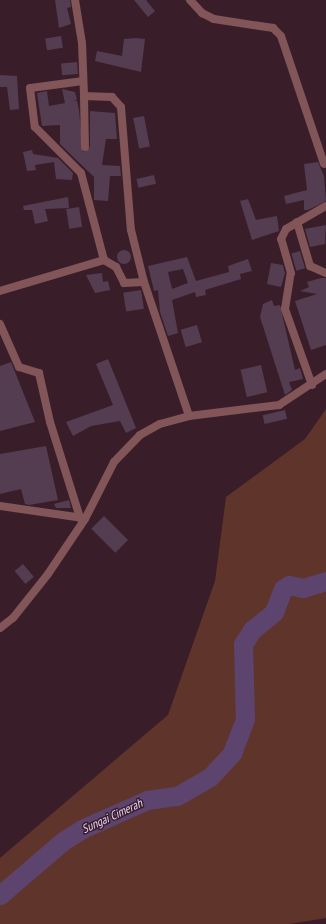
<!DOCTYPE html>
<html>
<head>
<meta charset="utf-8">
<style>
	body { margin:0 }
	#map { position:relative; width:326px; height:924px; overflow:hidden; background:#391e2a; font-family:"PT Sans Narrow",sans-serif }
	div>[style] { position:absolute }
	.green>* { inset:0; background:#5f352b }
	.river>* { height:19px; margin:-9.5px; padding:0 9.5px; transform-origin:9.5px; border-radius:9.5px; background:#5d446f }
	.building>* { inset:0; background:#543c51; transform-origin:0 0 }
	.round { border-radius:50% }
	.street>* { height:8px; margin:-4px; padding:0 4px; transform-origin:4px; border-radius:4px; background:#825559 }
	span { translate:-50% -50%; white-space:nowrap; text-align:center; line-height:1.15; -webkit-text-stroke:3px #391e2a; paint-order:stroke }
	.water-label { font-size:12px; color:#e8d1fb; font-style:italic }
</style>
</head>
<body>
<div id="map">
	<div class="green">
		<i style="clip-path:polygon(326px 409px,326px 918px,289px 924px,0 924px,0 858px,168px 715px,215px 581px,226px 497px,305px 439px)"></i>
	</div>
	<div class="river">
		<i style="left:0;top:895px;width:83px;rotate:-40.6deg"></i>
		<i style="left:63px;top:841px;width:22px;rotate:-32deg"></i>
		<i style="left:82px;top:829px;width:71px;rotate:-24deg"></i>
		<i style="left:147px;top:800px;width:30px;rotate:-8deg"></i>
		<i style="left:177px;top:796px;width:38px;rotate:-30deg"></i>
		<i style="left:210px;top:777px;width:33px;rotate:-47deg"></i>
		<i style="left:232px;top:753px;width:36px;rotate:-69deg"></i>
		<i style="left:245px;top:719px;width:75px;rotate:-91.5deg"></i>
		<i style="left:243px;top:644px;width:17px;rotate:-57deg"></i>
		<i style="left:252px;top:630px;width:28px;rotate:-39deg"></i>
		<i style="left:274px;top:612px;width:25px;rotate:-69deg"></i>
		<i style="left:283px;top:589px;width:7px;rotate:-34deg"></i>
		<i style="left:289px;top:585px;width:14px;rotate:12deg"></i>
		<i style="left:303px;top:588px;width:24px;rotate:-17deg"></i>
	</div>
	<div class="building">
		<i style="clip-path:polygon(55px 0,70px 0,71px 7px,67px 8px,71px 24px,59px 28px)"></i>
		<i style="clip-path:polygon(134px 0,146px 0,155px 11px,148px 17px)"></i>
		<i style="left:61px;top:36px;width:12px;height:16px;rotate:81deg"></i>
		<i style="clip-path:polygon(136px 38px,145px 39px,141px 72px,95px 61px,97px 51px,122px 56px,124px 39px)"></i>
		<i style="left:77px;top:62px;width:12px;height:16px;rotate:85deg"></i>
		<i style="clip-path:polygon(0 75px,17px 76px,19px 109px,10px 110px,7px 87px,0 87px)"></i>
		<i style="clip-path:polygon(62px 89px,75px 92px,77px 100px,73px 101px,77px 101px,79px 110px,83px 152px,90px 147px,90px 111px,115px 113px,117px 139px,106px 139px,102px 165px,120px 166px,121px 176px,110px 176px,108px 201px,94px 200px,94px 177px,60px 144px,60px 125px,42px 126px,37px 93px,47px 91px,49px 106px,65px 103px)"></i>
		<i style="left:144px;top:116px;width:31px;height:11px;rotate:79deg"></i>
		<i style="clip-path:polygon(32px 150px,33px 154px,58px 158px,73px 173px,72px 180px,56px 179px,54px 162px,35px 165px,36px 170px,27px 171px,23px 152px)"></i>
		<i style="clip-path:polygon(318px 162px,324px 176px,326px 201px,308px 210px,304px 210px,304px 200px,286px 204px,284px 196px,307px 190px,304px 164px)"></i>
		<i style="left:154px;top:175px;width:9px;height:18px;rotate:77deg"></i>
		<i style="clip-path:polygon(68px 197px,69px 208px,45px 209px,48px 221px,35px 224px,32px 210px,24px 210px,23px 206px)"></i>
		<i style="clip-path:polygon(248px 199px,256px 220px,277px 216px,279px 231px,252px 240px,240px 201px)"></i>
		<i style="left:79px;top:207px;width:20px;height:13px;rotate:81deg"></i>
		<i style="clip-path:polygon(326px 225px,325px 244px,310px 247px,305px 229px)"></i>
		<i class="round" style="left:117px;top:250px;width:14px;height:14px"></i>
		<i style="left:300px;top:251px;width:18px;height:9px;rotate:74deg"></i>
		<i style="clip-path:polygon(evenodd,187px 257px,196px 281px,229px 272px,228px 266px,248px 259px,252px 271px,240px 274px,241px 279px,205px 290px,206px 295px,196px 297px,195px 292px,172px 300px,178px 333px,168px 336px,160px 312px,158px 290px,154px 291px,148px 266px,187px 257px,183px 269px,188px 283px,172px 289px,168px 272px,183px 269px)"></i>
		<i style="clip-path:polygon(271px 263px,283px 265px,285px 273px,281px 287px,267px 284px)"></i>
		<i style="clip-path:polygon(102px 273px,103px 282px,108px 281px,110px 290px,95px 293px,86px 275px)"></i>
		<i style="clip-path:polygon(321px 278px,326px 278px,326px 345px,311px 350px,295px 301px,317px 294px,300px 291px,309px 287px,307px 282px)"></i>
		<i style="left:141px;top:290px;width:19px;height:18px;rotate:81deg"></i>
		<i style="clip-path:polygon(272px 300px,274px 306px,280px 305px,295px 370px,300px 368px,303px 379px,289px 382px,292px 390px,285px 395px,260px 317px,263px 304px)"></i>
		<i style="left:197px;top:325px;width:18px;height:17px;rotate:74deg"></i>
		<i style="clip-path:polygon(108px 359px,136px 428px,126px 433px,120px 421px,91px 426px,73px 436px,66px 422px,113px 405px,96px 364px)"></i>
		<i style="clip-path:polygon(11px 362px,35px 422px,0 431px,0 366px)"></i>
		<i style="left:261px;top:365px;width:28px;height:21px;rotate:77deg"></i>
		<i style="left:285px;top:410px;width:9px;height:23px;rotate:77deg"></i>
		<i style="clip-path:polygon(46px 446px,58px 500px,29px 505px,25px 504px,21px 489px,0 494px,0 454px)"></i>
		<i style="clip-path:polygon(69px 500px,71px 508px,56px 508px,54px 504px)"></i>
		<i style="left:104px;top:516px;width:34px;height:18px;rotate:45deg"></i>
		<i style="left:23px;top:564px;width:17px;height:11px;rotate:50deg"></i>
	</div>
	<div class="street">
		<i style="left:75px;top:0;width:44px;rotate:80.8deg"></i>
		<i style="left:82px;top:43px;width:53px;rotate:87.8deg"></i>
		<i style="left:84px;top:96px;width:28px;rotate:2deg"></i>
		<i style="left:112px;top:97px;width:13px;rotate:48deg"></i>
		<i style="left:121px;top:107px;width:123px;rotate:85.4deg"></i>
		<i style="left:131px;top:230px;width:54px;rotate:76deg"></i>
		<i style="left:144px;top:282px;width:141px;rotate:71.4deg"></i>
		<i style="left:190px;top:0;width:18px;rotate:47deg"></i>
		<i style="left:202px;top:13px;width:13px;rotate:27deg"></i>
		<i style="left:214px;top:19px;width:60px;rotate:8.7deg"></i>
		<i style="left:273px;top:28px;width:11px;rotate:45deg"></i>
		<i style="left:281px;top:36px;width:135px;rotate:71.4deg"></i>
		<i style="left:83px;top:81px;width:53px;rotate:172.5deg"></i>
		<i style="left:30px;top:88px;width:39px;rotate:83deg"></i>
		<i style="left:35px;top:127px;width:65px;rotate:45deg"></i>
		<i style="left:81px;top:173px;width:90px;rotate:75.2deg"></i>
		<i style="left:104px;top:260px;width:14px;rotate:30deg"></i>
		<i style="left:116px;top:267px;width:18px;rotate:63deg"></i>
		<i style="left:124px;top:283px;width:20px;rotate:-3deg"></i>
		<i style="left:84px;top:96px;width:51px;rotate:88.9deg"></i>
		<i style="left:297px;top:222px;width:46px;rotate:73.5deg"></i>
		<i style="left:310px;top:266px;width:17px;rotate:24deg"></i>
		<i style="left:0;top:291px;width:109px;rotate:-16.6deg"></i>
		<i style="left:0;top:324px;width:47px;rotate:66.2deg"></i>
		<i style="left:19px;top:367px;width:21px;rotate:17deg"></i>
		<i style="left:39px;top:373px;width:50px;rotate:77.3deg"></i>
		<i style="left:50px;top:422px;width:101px;rotate:72.6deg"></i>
		<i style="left:312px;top:385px;width:81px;rotate:-109.6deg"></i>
		<i style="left:285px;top:309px;width:36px;rotate:-81deg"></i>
		<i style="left:291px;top:273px;width:35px;rotate:-106deg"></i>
		<i style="left:281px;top:239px;width:11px;rotate:-63deg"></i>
		<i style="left:286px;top:229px;width:46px;rotate:-29.9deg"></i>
		<i style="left:0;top:506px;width:84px;rotate:8.2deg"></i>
		<i style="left:0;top:628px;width:16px;rotate:-38deg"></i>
		<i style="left:13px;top:618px;width:56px;rotate:-51.5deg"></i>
		<i style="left:48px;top:574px;width:66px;rotate:-56.1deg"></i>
		<i style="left:85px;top:519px;width:64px;rotate:-63deg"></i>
		<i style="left:114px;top:462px;width:37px;rotate:-46deg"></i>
		<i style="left:140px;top:435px;width:23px;rotate:-29deg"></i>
		<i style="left:160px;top:424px;width:30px;rotate:-15deg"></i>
		<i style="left:189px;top:416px;width:91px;rotate:-7deg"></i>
		<i style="left:279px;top:405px;width:56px;rotate:-33.4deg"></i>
	</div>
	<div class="water-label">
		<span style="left:112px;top:816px;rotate:-25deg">Sungai Cimerah</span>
	</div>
</div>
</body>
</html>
